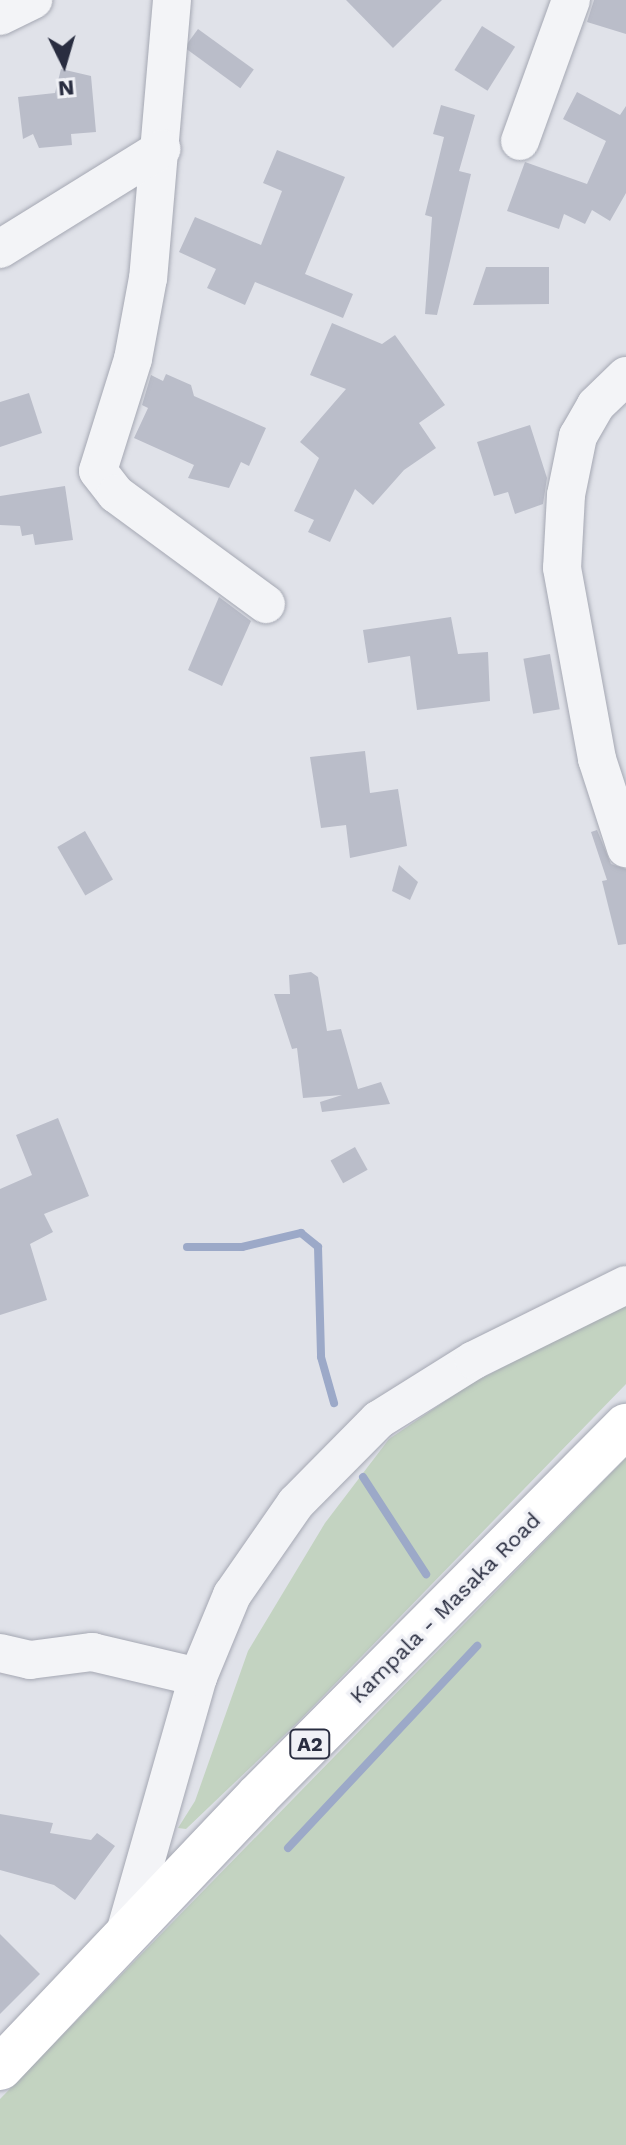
<!DOCTYPE html>
<html>
<head>
<meta charset="utf-8">
<style>
	body { margin:0 }
	#map { position:relative; width:626px; height:2145px; overflow:hidden; background:#e0e2e9; font-family:"Work Sans",sans-serif }
	div>[style] { position:absolute }
	.green>* { inset:0; background:#c3d3c1 }
	.stream>* { height:8px; margin:-4px; padding:0 4px; transform-origin:4px; border-radius:4px; background:#9ca9c8 }
	.building>* { inset:0; background:#babdc9; transform-origin:0 0 }
	.roads { filter:drop-shadow(0 0 2px #a5a8b3) drop-shadow(0 0 2px #a5a8b3) }
	.minor>* { height:38px; margin:-19px; padding:0 19px; transform-origin:19px; border-radius:19px; background:#f3f4f7 }
	.major>* { height:44px; margin:-22px; padding:0 22px; transform-origin:22px; border-radius:22px; background:#fff }
	span { translate:-50% -50%; white-space:nowrap; text-align:center; line-height:1.15; -webkit-text-stroke:7px #f0f1f6; paint-order:stroke }
	.shield-label span { padding:2px 6px; background:#f0f1f6; border:2px solid; border-radius:6px; -webkit-text-stroke-width:0 }
	.shield-label { font-size:20px; color:#292d40; font-weight:700 }
	.street-label { font-size:22px; color:#292d40 }
	.north { position:absolute; left:24px; top:24px; width:80px; height:80px; -webkit-text-stroke:6px #f0f1f6; paint-order:stroke; rotate:175deg; font-size:22px; font-weight:700; line-height:32px; text-align:center; color:#292d40 }
	.north::after { content:''; display:block; margin:auto; width:28px; height:36px; background:#292d40; clip-path:polygon(50% 0,100% 100%,50% 72%,0 100%) }
</style>
</head>
<body>
<div id="map">
	<div class="green">
		<i style="clip-path:polygon(626px 1302px,626px 1384px,298px 1722px,186px 1829px,178px 1828px,195px 1801px,248px 1651px,325px 1523px,389px 1439px,469px 1385px)"></i>
		<i style="clip-path:polygon(626px 1458px,626px 2145px,0 2145px,0 2099px)"></i>
	</div>
	<div class="stream">
		<i style="left:187px;top:1247px;width:55px"></i>
		<i style="left:242px;top:1247px;width:61px;rotate:-13.3deg"></i>
		<i style="left:301px;top:1233px;width:22px;rotate:39deg"></i>
		<i style="left:318px;top:1247px;width:110px;rotate:88.4deg"></i>
		<i style="left:321px;top:1357px;width:48px;rotate:74.2deg"></i>
		<i style="left:363px;top:1477px;width:116px;rotate:57deg"></i>
		<i style="left:288px;top:1848px;width:277px;rotate:-46.9deg"></i>
	</div>
	<div class="building">
		<i style="clip-path:polygon(346px 0,442px 0,393px 48px)"></i>
		<i style="clip-path:polygon(594px 0,626px 0,626px 34px,587px 22px)"></i>
		<i style="left:482px;top:26px;width:39px;height:52px;rotate:32deg"></i>
		<i style="left:198px;top:29px;width:69px;height:23px;rotate:36deg"></i>
		<i style="clip-path:polygon(61px 69px,91px 76px,96px 132px,71px 134px,72px 145px,39px 148px,33px 134px,23px 139px,18px 97px,55px 93px)"></i>
		<i style="clip-path:polygon(577px 92px,620px 115px,626px 106px,626px 193px,610px 221px,592px 210px,585px 224px,564px 214px,559px 229px,507px 211px,525px 162px,587px 184px,606px 141px,563px 119px)"></i>
		<i style="clip-path:polygon(441px 105px,475px 115px,459px 171px,471px 174px,437px 315px,425px 314px,432px 217px,425px 215px,444px 137px,433px 134px)"></i>
		<i style="clip-path:polygon(277px 150px,345px 177px,305px 274px,353px 294px,343px 318px,255px 282px,245px 305px,207px 288px,216px 269px,179px 252px,195px 217px,261px 245px,282px 191px,263px 183px)"></i>
		<i style="clip-path:polygon(486px 267px,549px 267px,549px 304px,473px 305px)"></i>
		<i style="clip-path:polygon(332px 323px,382px 344px,395px 335px,445px 405px,419px 423px,436px 448px,404px 470px,373px 505px,355px 489px,330px 542px,308px 532px,314px 520px,294px 511px,319px 458px,300px 442px,346px 389px,310px 375px)"></i>
		<i style="clip-path:polygon(166px 374px,191px 385px,194px 396px,266px 428px,249px 466px,241px 462px,229px 488px,188px 478px,194px 465px,134px 438px,148px 408px,142px 405px,151px 375px,163px 381px)"></i>
		<i style="clip-path:polygon(29px 393px,42px 433px,0 447px,0 402px)"></i>
		<i style="clip-path:polygon(530px 425px,547px 478px,543px 504px,515px 514px,508px 492px,494px 496px,477px 442px)"></i>
		<i style="clip-path:polygon(65px 486px,73px 540px,35px 545px,33px 534px,22px 536px,20px 526px,0 525px,0 496px)"></i>
		<i style="clip-path:polygon(219px 597px,251px 621px,222px 686px,188px 670px)"></i>
		<i style="clip-path:polygon(451px 617px,458px 654px,488px 652px,490px 701px,417px 710px,410px 656px,368px 663px,363px 630px)"></i>
		<i style="left:550px;top:654px;width:56px;height:27px;rotate:80deg"></i>
		<i style="clip-path:polygon(365px 751px,370px 793px,398px 789px,407px 846px,350px 858px,346px 825px,321px 828px,310px 757px)"></i>
		<i style="clip-path:polygon(597px 830px,611px 864px,626px 869px,626px 944px,618px 945px,602px 881px,607px 880px,591px 832px)"></i>
		<i style="left:85px;top:831px;width:56px;height:32px;rotate:60deg"></i>
		<i style="clip-path:polygon(399px 865px,418px 882px,410px 900px,392px 891px)"></i>
		<i style="clip-path:polygon(311px 972px,318px 977px,327px 1031px,341px 1029px,358px 1089px,381px 1082px,390px 1104px,322px 1112px,320px 1102px,342px 1095px,303px 1098px,297px 1048px,292px 1049px,274px 994px,290px 994px,289px 975px)"></i>
		<i style="clip-path:polygon(58px 1118px,89px 1196px,44px 1214px,53px 1232px,30px 1244px,47px 1300px,0 1315px,0 1189px,32px 1175px,16px 1135px)"></i>
		<i style="left:355px;top:1147px;width:26px;height:28px;rotate:61deg"></i>
		<i style="clip-path:polygon(0 1814px,53px 1823px,50px 1833px,91px 1840px,97px 1833px,115px 1846px,75px 1900px,54px 1885px,0 1870px)"></i>
		<i style="clip-path:polygon(0 1934px,40px 1974px,0 2014px)"></i>
	</div>
	<div class="roads">
		<div class="minor">
			<i style="left:172px;top:0;width:279px;rotate:94.9deg"></i>
			<i style="left:148px;top:278px;width:82px;rotate:100.5deg"></i>
			<i style="left:133px;top:359px;width:117px;rotate:107.4deg"></i>
			<i style="left:98px;top:471px;width:29px;rotate:52deg"></i>
			<i style="left:116px;top:494px;width:186px;rotate:36.3deg"></i>
			<i style="left:0;top:16px;width:37px;rotate:-26deg"></i>
			<i style="left:520px;top:141px;width:150px;rotate:-70.1deg"></i>
			<i style="left:0;top:249px;width:190px;rotate:-31.8deg"></i>
			<i style="left:626px;top:376px;width:42px;rotate:136deg"></i>
			<i style="left:596px;top:405px;width:36px;rotate:120deg"></i>
			<i style="left:578px;top:436px;width:60px;rotate:101.5deg"></i>
			<i style="left:566px;top:495px;width:73px;rotate:93.1deg"></i>
			<i style="left:562px;top:568px;width:194px;rotate:79.6deg"></i>
			<i style="left:597px;top:759px;width:94px;rotate:72deg"></i>
			<i style="left:0;top:1653px;width:31px;rotate:13deg"></i>
			<i style="left:30px;top:1660px;width:63px;rotate:-7.4deg"></i>
			<i style="left:92px;top:1652px;width:109px;rotate:13.3deg"></i>
			<i style="left:123px;top:1940px;width:273px;rotate:-74.1deg"></i>
			<i style="left:198px;top:1677px;width:89px;rotate:-67.5deg"></i>
			<i style="left:232px;top:1595px;width:112px;rotate:-55.2deg"></i>
			<i style="left:296px;top:1503px;width:117px;rotate:-45.3deg"></i>
			<i style="left:378px;top:1420px;width:113px;rotate:-32deg"></i>
			<i style="left:474px;top:1360px;width:169px;rotate:-26.3deg"></i>
		</div>
		<div class="major">
			<i style="left:0;top:2068px;width:375px;rotate:-46.5deg"></i>
			<i style="left:258px;top:1796px;width:522px;rotate:-45.16deg"></i>
		</div>
	</div>
	<div class="shield-label">
		<span style="left:310px;top:1744px">A2</span>
	</div>
	<div class="street-label">
		<span style="left:445px;top:1608px;rotate:-45deg">Kampala - Masaka Road</span>
	</div>
	<div class="north">N</div>
</div>
</body>
</html>
